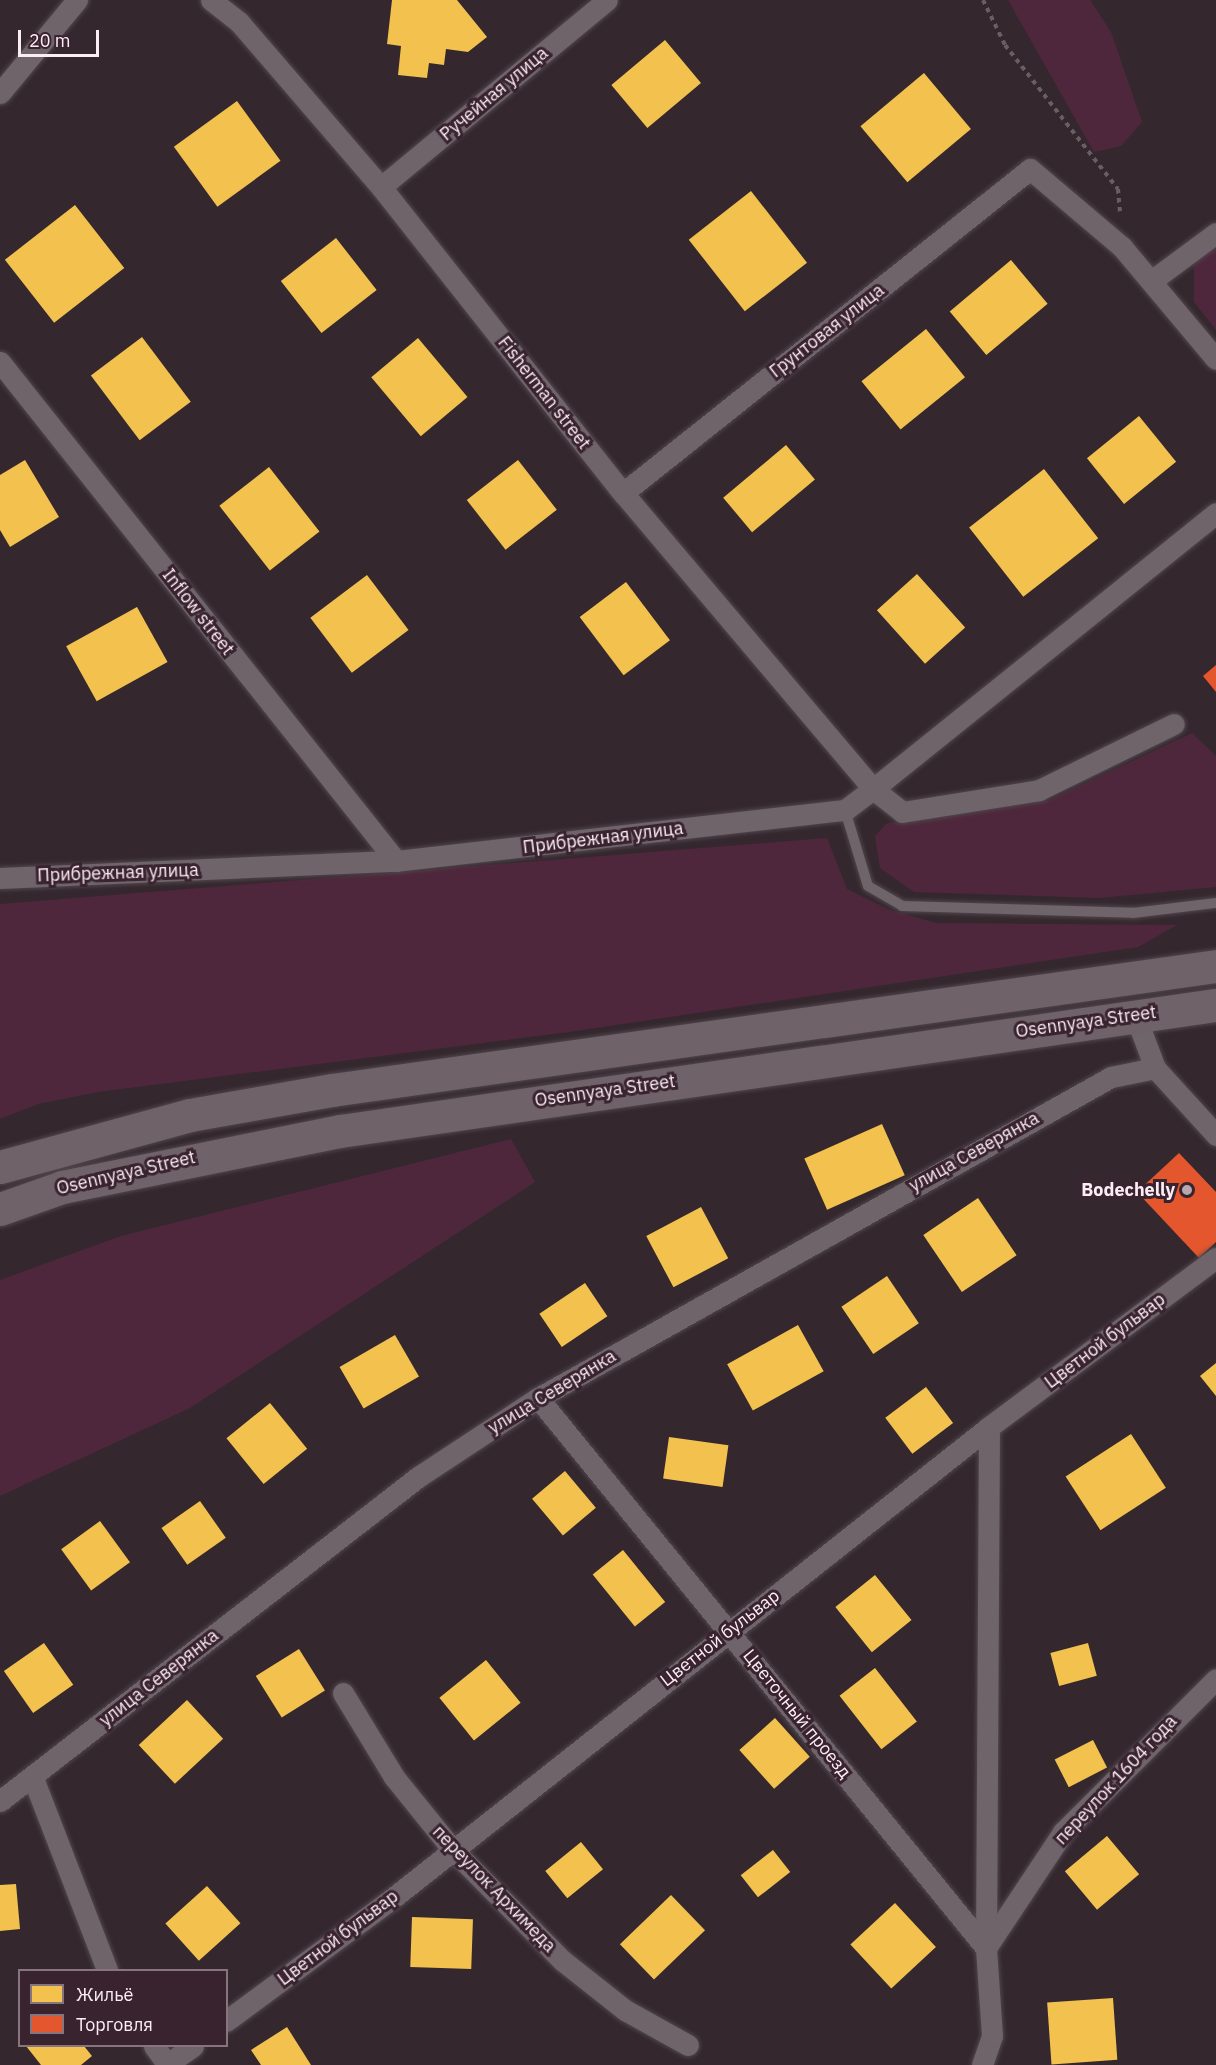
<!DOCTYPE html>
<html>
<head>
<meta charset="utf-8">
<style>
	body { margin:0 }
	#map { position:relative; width:1216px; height:2065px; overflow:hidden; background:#34282e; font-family:"IBM Plex Sans",sans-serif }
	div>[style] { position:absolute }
	.green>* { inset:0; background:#4f273c }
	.homes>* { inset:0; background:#f2c14e; transform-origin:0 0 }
	.shops>* { inset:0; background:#e4572e }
	.path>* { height:4px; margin-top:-2px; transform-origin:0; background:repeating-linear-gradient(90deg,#685f64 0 4.5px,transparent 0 9px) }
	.roads { filter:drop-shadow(0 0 2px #50464b) drop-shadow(0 0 2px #50464b) }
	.service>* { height:10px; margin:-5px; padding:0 5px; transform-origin:5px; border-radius:5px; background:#6e6469 }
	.minor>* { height:21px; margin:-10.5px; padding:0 10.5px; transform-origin:10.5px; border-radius:10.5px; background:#6e6469 }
	.primary>* { height:33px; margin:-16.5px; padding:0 16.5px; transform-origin:16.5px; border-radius:16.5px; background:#6f6268 }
	.dots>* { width:16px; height:16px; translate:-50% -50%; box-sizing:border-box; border:3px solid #39232e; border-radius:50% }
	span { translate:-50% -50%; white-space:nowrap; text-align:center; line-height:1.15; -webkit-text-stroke:6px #39232e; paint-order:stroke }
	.street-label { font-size:18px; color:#fcedf4 }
	.poi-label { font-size:18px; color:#fcedf4; font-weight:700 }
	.right { translate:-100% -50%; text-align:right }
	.legend { position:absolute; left:18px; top:1969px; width:210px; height:78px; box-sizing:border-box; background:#39232e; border:2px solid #87747d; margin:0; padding:8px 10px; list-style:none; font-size:18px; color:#fcedf4 }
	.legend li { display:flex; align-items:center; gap:12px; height:30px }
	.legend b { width:30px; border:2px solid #87747d }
	.scale { position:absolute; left:18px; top:30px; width:81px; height:27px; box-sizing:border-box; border:3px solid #fcedf4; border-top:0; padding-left:8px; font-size:18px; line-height:21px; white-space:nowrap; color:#fcedf4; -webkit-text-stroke:4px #39232e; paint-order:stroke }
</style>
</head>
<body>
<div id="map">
	<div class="green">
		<i style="clip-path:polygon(1008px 0,1090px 0,1111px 32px,1142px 122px,1121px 146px,1094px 152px)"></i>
		<i style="clip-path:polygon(1216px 244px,1216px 330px,1194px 302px,1194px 261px)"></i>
		<i style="clip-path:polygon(1192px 733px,1216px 756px,1216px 887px,1099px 898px,914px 892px,880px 868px,875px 836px,887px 823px,1050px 800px)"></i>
		<i style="clip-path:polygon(827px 838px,847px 889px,890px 910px,937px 923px,1177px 925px,1138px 947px,569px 1032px,98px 1092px,38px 1104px,0 1119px,0 904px)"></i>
		<i style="clip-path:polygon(511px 1139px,535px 1182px,190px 1408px,0 1496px,0 1280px,121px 1236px)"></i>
	</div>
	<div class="homes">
		<i style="clip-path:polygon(392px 0,457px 0,487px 37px,468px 52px,446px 49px,444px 65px,429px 63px,427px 78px,398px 75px,401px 46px,387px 44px)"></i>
		<i style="left:665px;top:40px;width:56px;height:70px;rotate:50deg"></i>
		<i style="left:924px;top:73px;width:73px;height:83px;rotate:50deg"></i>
		<i style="left:237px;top:101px;width:74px;height:78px;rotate:54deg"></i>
		<i style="left:751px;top:191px;width:91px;height:79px;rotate:52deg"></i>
		<i style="left:75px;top:205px;width:80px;height:89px;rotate:52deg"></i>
		<i style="left:336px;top:238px;width:66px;height:70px;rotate:52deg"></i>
		<i style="left:1011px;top:260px;width:57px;height:80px;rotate:50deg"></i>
		<i style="left:926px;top:329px;width:62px;height:83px;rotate:51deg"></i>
		<i style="left:142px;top:337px;width:81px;height:64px;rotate:53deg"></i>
		<i style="left:418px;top:338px;width:77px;height:61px;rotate:50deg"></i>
		<i style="left:1139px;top:416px;width:59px;height:67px;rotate:51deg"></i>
		<i style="left:786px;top:445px;width:45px;height:82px;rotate:50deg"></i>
		<i style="clip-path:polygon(25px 460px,59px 517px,10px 547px,0 530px,0 475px)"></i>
		<i style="left:518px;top:460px;width:63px;height:65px;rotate:52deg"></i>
		<i style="left:269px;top:467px;width:82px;height:63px;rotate:52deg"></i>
		<i style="left:1044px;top:469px;width:88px;height:95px;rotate:52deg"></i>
		<i style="left:917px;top:574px;width:72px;height:54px;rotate:48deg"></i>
		<i style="left:367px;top:575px;width:69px;height:71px;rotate:53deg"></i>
		<i style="left:626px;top:582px;width:73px;height:58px;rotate:53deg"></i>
		<i style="left:137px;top:607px;width:63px;height:81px;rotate:61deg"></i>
		<i style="left:882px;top:1124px;width:56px;height:85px;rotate:66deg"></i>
		<i style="left:978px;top:1198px;width:69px;height:66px;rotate:56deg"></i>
		<i style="left:701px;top:1207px;width:58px;height:62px;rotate:62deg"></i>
		<i style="left:887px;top:1276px;width:57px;height:55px;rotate:56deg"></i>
		<i style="left:585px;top:1283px;width:40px;height:55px;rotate:56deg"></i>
		<i style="left:798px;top:1325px;width:53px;height:81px;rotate:61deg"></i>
		<i style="left:395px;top:1335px;width:48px;height:64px;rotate:60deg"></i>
		<i style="clip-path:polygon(1216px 1363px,1216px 1396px,1200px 1376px)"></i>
		<i style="left:926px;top:1387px;width:45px;height:51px;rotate:53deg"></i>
		<i style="left:270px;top:1403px;width:59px;height:56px;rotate:51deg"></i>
		<i style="left:1131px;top:1434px;width:64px;height:78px;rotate:57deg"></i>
		<i style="left:669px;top:1437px;width:60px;height:42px;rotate:8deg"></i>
		<i style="left:565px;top:1471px;width:48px;height:43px;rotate:50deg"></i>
		<i style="left:200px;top:1501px;width:45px;height:47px;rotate:55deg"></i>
		<i style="left:100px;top:1521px;width:51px;height:48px;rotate:54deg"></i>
		<i style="left:623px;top:1550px;width:67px;height:39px;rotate:51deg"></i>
		<i style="left:875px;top:1575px;width:58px;height:51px;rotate:51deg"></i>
		<i style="left:44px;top:1643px;width:51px;height:49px;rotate:55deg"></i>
		<i style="left:1088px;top:1643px;width:34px;height:39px;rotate:75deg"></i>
		<i style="left:299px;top:1649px;width:49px;height:51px;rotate:58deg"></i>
		<i style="left:486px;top:1660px;width:55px;height:60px;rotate:51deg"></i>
		<i style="left:875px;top:1668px;width:68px;height:45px;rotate:52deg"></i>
		<i style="left:187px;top:1700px;width:53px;height:66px;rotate:47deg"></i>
		<i style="left:775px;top:1718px;width:52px;height:48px;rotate:48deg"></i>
		<i style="left:1093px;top:1740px;width:31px;height:43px;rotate:63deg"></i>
		<i style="left:1107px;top:1836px;width:50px;height:55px;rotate:50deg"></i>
		<i style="left:581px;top:1842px;width:35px;height:46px;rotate:51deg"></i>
		<i style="left:773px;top:1850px;width:28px;height:41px;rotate:52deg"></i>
		<i style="clip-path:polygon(16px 1884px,20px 1929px,0 1931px,0 1885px)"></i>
		<i style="left:207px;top:1886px;width:50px;height:56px;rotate:48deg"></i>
		<i style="left:671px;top:1895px;width:49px;height:71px;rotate:46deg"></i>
		<i style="left:895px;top:1903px;width:60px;height:61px;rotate:47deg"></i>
		<i style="left:412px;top:1917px;width:61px;height:50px;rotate:2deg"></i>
		<i style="left:1113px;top:1998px;width:62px;height:66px;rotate:86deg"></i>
		<i style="clip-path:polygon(287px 2027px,311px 2065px,261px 2065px,251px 2050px)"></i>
		<i style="clip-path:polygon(26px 2046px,84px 2046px,92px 2056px,81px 2065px,41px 2065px)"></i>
	</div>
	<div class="shops">
		<i style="clip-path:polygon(1216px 665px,1216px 692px,1203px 676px)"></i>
		<i style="clip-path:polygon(1179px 1153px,1216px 1192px,1216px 1242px,1199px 1258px,1137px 1192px)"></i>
	</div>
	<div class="path">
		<i style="left:983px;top:0;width:50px;rotate:63.9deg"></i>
		<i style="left:1005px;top:45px;width:183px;rotate:51.9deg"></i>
		<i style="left:1118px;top:189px;width:24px;rotate:85deg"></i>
	</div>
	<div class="roads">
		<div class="service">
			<i style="left:845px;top:810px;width:79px;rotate:73.2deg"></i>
			<i style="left:868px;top:886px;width:39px;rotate:30deg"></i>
			<i style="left:902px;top:906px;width:231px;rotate:1.7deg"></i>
			<i style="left:1133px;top:913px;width:84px;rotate:-6.9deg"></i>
		</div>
		<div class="minor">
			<i style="left:211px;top:0;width:36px;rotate:38deg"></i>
			<i style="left:239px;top:22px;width:218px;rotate:49.3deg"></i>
			<i style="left:381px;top:187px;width:390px;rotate:51.7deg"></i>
			<i style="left:623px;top:493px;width:387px;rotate:49.8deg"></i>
			<i style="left:873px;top:789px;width:440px;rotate:-38.8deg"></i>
			<i style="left:0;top:93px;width:121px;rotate:-50.4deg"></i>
			<i style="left:381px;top:187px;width:293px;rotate:-39.6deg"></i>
			<i style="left:1154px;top:279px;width:77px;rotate:-36.6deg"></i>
			<i style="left:0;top:362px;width:637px;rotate:51.56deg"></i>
			<i style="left:623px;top:493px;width:520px;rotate:-38.52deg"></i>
			<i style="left:1030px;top:169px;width:121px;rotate:40.3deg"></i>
			<i style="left:1122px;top:247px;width:146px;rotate:50deg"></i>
			<i style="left:0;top:878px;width:396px;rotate:-2.5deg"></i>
			<i style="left:396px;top:861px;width:452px;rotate:-6.5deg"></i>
			<i style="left:845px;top:810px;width:35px;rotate:-37deg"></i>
			<i style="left:873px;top:789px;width:37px;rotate:38deg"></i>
			<i style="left:902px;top:812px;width:139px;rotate:-9.1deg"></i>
			<i style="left:1039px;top:790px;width:150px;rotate:-26.1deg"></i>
			<i style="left:1135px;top:1015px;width:57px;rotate:69.3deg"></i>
			<i style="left:1155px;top:1068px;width:91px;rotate:47.7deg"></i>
			<i style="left:538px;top:1398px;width:709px;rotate:50.84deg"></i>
			<i style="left:343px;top:1693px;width:98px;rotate:58.7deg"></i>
			<i style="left:394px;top:1777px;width:94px;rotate:51.1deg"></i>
			<i style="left:453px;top:1850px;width:156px;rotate:45.3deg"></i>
			<i style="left:563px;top:1961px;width:79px;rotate:38.3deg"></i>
			<i style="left:625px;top:2010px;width:72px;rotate:29.1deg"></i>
			<i style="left:33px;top:1778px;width:206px;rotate:68.9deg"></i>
			<i style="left:0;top:1801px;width:529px;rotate:-37.78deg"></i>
			<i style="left:418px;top:1477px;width:144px;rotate:-33.4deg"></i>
			<i style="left:538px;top:1398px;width:657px;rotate:-29.26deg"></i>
			<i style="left:1111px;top:1077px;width:45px;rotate:-11.6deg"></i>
			<i style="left:986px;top:1948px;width:139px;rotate:-56.4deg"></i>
			<i style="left:1063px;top:1832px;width:216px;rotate:-45deg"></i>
			<i style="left:226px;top:2021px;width:202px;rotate:-36.4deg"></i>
			<i style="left:389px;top:1901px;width:765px;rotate:-38.31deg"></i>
			<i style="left:989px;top:1427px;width:283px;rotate:-36.7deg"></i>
			<i style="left:154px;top:2046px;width:24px;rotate:54deg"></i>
			<i style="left:166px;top:2065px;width:33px;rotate:-35deg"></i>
			<i style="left:982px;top:2065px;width:31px;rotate:-71deg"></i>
			<i style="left:992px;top:2036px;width:88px;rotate:-93.9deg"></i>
			<i style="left:986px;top:1948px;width:521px;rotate:-89.67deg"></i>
		</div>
		<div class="primary">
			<i style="left:0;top:1167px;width:197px;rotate:-15.3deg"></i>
			<i style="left:190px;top:1115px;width:144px;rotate:-10deg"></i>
			<i style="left:332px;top:1090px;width:893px;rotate:-7.98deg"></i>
			<i style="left:0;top:1209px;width:66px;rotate:-19.5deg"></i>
			<i style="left:62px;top:1187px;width:284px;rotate:-11.4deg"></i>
			<i style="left:340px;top:1131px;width:885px;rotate:-8.19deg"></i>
		</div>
	</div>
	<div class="dots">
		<i style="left:1187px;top:1190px;background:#b6a8af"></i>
	</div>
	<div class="street-label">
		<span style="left:494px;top:94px;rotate:-40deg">Ручейная улица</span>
		<span style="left:827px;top:331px;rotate:-38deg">Грунтовая улица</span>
		<span style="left:544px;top:393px;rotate:52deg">Fisherman street</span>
		<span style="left:198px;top:612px;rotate:52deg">Inflow street</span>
		<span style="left:603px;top:838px;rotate:-7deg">Прибрежная улица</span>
		<span style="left:118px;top:873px;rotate:-2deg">Прибрежная улица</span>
		<span style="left:1086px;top:1022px;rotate:-8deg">Osennyaya Street</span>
		<span style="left:605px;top:1091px;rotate:-8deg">Osennyaya Street</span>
		<span style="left:974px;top:1152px;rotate:-29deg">улица Северянка</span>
		<span style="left:126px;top:1173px;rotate:-13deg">Osennyaya Street</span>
		<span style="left:1105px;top:1341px;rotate:-37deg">Цветной бульвар</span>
		<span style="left:552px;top:1392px;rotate:-31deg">улица Северянка</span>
		<span style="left:720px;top:1638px;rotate:-38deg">Цветной бульвар</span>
		<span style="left:159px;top:1678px;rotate:-38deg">улица Северянка</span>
		<span style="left:797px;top:1714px;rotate:51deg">Цветочный проезд</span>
		<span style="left:1116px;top:1780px;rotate:-47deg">переулок 1604 года</span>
		<span style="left:494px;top:1889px;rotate:46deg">переулок Архимеда</span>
		<span style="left:338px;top:1938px;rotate:-37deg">Цветной бульвар</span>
	</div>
	<div class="poi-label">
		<span class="right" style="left:1175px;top:1190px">Bodechelly</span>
	</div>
	<ul class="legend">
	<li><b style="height:16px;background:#f2c14e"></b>Жильё</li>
	<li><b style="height:16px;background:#e4572e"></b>Торговля</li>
	</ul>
	<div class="scale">20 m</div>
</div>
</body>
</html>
